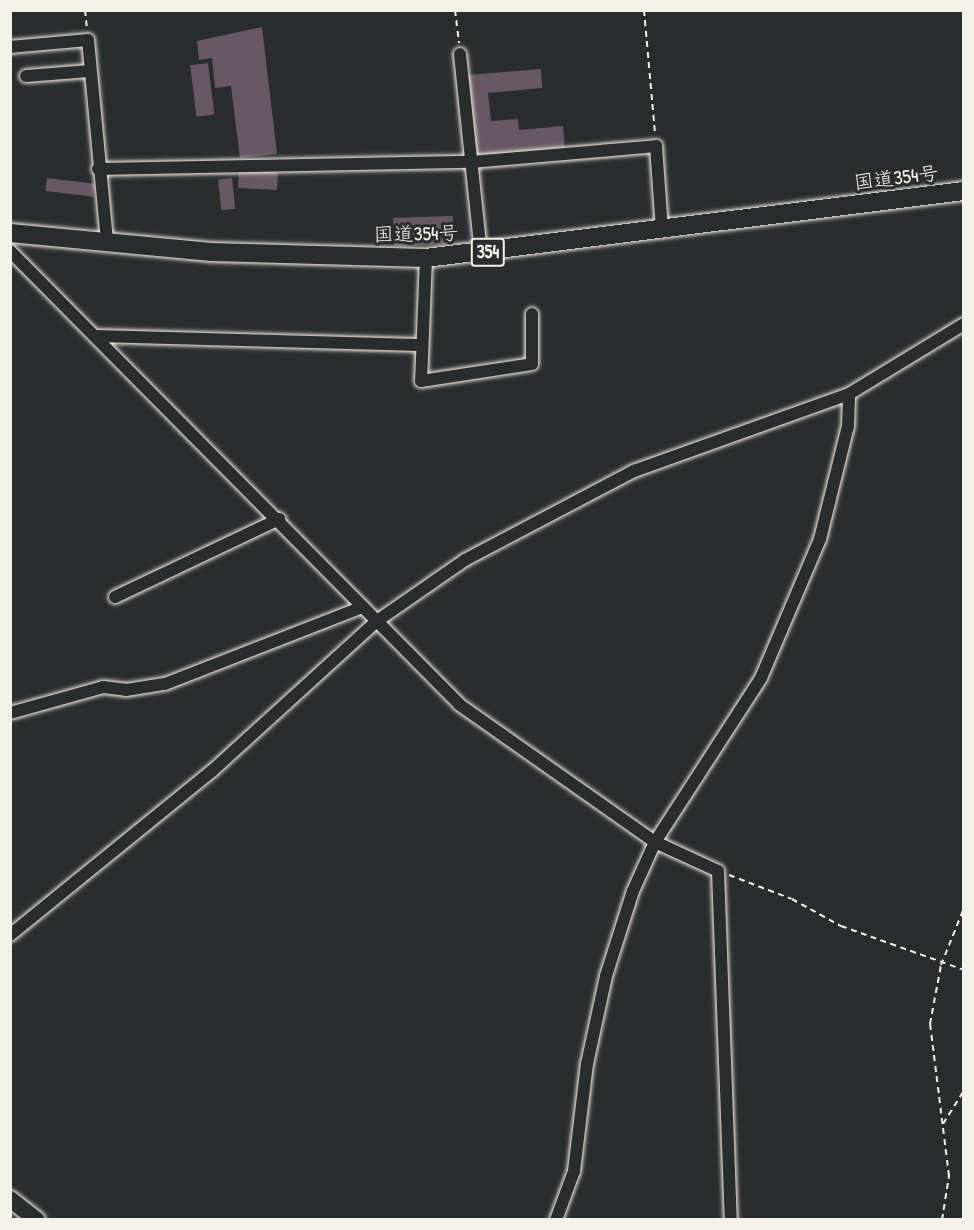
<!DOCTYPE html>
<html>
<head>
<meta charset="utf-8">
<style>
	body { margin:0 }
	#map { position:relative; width:974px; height:1230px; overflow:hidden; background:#2a2d2e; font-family:"Patrick Hand","Klee One",sans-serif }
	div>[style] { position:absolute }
	.building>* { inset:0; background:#675864; transform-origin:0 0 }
	.path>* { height:2px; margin-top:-1px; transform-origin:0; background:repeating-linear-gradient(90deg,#f4f1e8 0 6px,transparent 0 10.5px) }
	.roads { filter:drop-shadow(0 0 2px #f4f1e8) drop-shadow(0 0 2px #f4f1e8) }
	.minor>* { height:12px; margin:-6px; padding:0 6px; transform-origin:6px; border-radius:6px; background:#2a2d2e }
	.major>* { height:16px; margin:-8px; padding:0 8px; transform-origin:8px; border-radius:8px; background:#2a2d2e }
	.highway>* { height:18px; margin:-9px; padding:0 9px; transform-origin:9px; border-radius:9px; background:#2a2d2e }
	span { translate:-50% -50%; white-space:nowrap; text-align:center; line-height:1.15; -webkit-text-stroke:6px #2a2d2e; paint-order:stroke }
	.shield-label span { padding:2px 4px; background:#2a2d2e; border:2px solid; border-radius:4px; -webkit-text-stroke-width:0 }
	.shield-label { font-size:18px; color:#f4f1e8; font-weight:700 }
	.street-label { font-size:20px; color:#f4f1e8 }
	.frame { position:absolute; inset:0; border:12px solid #f4f1e8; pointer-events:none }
</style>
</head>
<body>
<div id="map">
	<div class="building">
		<i style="clip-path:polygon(262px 27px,277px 154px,240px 158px,231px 86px,215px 88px,212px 58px,199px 60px,197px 41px)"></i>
		<i style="left:208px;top:63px;width:52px;height:18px;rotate:83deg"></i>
		<i style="clip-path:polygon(541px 69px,542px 88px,488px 93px,491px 121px,518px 119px,519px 130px,563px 126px,565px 151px,476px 159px,468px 75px)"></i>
		<i style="left:239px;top:170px;width:39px;height:18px;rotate:3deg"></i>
		<i style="left:47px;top:178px;width:48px;height:13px;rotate:7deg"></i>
		<i style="left:232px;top:178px;width:31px;height:14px;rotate:84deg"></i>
		<i style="left:453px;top:216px;width:28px;height:60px;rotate:88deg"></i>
	</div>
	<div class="path">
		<i style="left:85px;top:10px;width:18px;rotate:84deg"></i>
		<i style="left:455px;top:10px;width:33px;rotate:83deg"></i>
		<i style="left:644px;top:10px;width:124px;rotate:84.9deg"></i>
		<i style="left:729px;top:875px;width:67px;rotate:20.9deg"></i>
		<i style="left:792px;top:899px;width:56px;rotate:28.9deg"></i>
		<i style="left:841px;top:926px;width:131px;rotate:19.7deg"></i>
		<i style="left:943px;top:1124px;width:39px;rotate:-58deg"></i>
		<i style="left:942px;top:1220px;width:45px;rotate:-81deg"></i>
		<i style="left:949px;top:1176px;width:153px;rotate:-97.1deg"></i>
		<i style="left:930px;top:1024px;width:60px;rotate:-79.4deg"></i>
		<i style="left:941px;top:965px;width:61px;rotate:-68deg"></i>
	</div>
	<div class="roads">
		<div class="minor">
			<i style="left:10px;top:47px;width:78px;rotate:-5.1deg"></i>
			<i style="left:88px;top:40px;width:203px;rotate:84.6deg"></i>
			<i style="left:460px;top:54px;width:200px;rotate:84deg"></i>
			<i style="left:26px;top:76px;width:64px;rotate:-4.5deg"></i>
			<i style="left:98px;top:169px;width:373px;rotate:-1.1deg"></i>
			<i style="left:471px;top:162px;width:186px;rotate:-4.9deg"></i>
			<i style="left:656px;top:146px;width:83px;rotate:85.9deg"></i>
			<i style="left:10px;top:251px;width:639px;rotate:45.25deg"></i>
			<i style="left:460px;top:705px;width:238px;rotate:35.1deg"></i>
			<i style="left:655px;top:842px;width:69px;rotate:24.7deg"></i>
			<i style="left:718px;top:871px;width:349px;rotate:87.9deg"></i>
			<i style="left:426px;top:258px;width:123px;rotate:92.3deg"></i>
			<i style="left:421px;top:381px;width:112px;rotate:-8.7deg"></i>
			<i style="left:532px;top:364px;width:50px;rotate:-90deg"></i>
			<i style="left:95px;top:336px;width:326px;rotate:1.6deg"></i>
			<i style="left:115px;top:597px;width:182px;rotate:-25.4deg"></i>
			<i style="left:10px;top:713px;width:97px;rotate:-15.6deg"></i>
			<i style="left:103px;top:687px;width:23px;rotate:7deg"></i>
			<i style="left:126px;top:690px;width:39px;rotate:-9deg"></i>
			<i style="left:165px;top:684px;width:212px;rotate:-21.3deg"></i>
			<i style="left:10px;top:935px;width:260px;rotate:-39.1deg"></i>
			<i style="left:212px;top:771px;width:223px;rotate:-42.3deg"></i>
			<i style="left:377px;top:621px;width:107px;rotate:-34.7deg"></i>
			<i style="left:465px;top:560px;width:191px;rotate:-27.8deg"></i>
			<i style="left:634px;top:471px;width:228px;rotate:-19.7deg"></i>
			<i style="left:849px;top:394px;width:135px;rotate:-31.3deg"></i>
			<i style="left:556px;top:1220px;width:52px;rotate:-69.8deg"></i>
			<i style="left:574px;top:1171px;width:108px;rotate:-83.1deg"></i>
			<i style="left:587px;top:1064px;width:90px;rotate:-77.8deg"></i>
			<i style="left:606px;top:976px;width:89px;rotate:-72.4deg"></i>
			<i style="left:633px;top:891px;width:54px;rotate:-65.8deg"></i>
			<i style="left:655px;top:842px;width:195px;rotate:-57.1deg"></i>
			<i style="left:761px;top:678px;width:151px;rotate:-67deg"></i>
			<i style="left:820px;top:539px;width:116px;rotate:-76.1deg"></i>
			<i style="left:848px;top:426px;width:32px;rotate:-88deg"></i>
		</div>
		<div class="major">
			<i style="left:10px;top:1199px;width:34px;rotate:38deg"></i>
		</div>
		<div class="highway">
			<i style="left:10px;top:233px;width:202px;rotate:5.4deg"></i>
			<i style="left:211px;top:252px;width:215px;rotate:1.6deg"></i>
			<i style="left:426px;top:258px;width:542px;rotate:-7.1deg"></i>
		</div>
	</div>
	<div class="shield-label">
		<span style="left:488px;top:252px">354</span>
	</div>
	<div class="street-label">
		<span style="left:896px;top:177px;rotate:-7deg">国道354号</span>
		<span style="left:416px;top:233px;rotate:-1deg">国道354号</span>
	</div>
	<div class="frame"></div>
</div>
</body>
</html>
